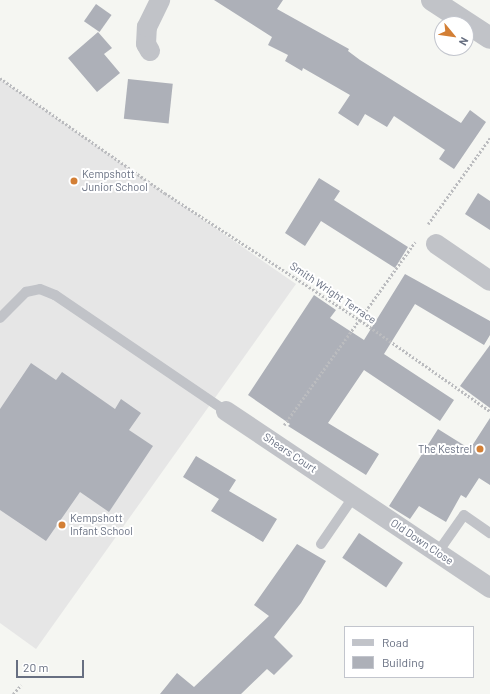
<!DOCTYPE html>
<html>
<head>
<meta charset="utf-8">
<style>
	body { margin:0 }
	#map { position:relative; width:490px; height:694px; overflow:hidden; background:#f5f6f2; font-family:Barlow,sans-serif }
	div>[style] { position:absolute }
	.built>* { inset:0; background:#e6e6e6 }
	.building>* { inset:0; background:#adb0b8; transform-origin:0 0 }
	.path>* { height:2.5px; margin-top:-1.25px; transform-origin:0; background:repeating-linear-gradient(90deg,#bbbcbf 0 2px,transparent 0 4px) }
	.service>* { height:10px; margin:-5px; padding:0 5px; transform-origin:5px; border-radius:5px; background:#c1c3c8 }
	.minor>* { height:20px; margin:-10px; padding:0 10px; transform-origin:10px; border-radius:10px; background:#c1c3c8 }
	.tertiary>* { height:22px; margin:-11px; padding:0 11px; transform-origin:11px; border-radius:11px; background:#c1c3c8 }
	.dots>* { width:11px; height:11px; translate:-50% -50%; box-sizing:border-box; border:2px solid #fff; border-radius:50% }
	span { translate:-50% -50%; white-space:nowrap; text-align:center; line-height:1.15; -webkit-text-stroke:4px #fff; paint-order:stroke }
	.poi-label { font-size:11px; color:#676f81 }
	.left { translate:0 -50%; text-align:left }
	.right { translate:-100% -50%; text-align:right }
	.street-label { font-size:11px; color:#676f81 }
	.legend { position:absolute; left:344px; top:626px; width:130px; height:52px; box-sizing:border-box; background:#fff; border:1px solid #c2c5cd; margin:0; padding:5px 7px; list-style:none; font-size:12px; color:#676f81 }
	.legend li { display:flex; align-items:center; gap:8px; height:20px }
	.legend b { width:20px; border:1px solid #c2c5cd }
	.north { position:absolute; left:434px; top:16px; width:40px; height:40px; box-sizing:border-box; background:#fff; border:1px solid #c2c5cd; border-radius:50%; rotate:119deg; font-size:11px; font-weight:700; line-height:16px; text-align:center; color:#676f81 }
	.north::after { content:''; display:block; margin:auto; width:14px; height:18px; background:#d37f35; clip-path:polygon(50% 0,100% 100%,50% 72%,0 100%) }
	.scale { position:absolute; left:16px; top:660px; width:68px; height:18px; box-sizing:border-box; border:2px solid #676f81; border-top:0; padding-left:5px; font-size:12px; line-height:14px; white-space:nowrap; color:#676f81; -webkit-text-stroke:3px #fff; paint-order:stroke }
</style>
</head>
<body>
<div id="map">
	<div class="built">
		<i style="clip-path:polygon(0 79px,296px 284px,36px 649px,0 623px)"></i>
	</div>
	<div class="building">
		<i style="clip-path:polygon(214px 0,283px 0,277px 9px,349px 49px,348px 51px,360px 60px,461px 123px,470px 110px,486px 122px,454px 169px,439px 159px,445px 150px,394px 116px,387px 127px,365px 114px,358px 126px,338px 113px,350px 95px,303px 68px,302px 71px,285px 61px,288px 55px,268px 45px,272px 37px)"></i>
		<i style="left:96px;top:4px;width:19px;height:21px;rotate:35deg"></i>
		<i style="clip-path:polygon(98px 32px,112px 48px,104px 54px,120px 73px,97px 92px,68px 58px)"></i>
		<i style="left:128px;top:79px;width:45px;height:40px;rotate:6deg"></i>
		<i style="clip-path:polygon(319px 178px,340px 191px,334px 200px,408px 247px,395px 268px,321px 221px,305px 246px,285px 233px)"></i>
		<i style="clip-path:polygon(478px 193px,490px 201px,490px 230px,465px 214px)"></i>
		<i style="clip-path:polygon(405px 274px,490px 321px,490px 335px,484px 345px,415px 304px,384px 354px,454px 400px,440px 421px,364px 370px,328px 423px,379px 454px,366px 475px,288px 426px,290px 424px,248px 395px,314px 295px,336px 310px,330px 318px,364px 340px)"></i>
		<i style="clip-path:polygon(490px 345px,490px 408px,460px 386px)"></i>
		<i style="clip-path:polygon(31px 363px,56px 380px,62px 372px,115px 409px,121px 399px,141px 413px,129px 430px,153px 446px,109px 512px,80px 492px,46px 541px,0 510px,0 409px)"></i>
		<i style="clip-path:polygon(490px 418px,490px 485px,479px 478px,466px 498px,461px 495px,446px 522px,419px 506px,410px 519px,389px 506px,438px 429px,470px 449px)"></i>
		<i style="clip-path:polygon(196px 456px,236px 480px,229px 491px,277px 519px,263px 542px,211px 511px,219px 499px,183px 477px)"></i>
		<i style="left:359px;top:533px;width:53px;height:30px;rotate:34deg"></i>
		<i style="clip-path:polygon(297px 544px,326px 561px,301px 603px,274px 637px,293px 656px,274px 675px,267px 669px,241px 694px,160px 694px,177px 673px,194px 687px,269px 616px,254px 605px)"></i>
	</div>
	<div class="path">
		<i style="left:0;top:78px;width:201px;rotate:34.9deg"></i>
		<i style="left:165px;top:193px;width:233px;rotate:33.1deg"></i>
		<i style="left:360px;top:320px;width:159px;rotate:35deg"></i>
		<i style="left:428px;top:224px;width:106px;rotate:-54.2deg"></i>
		<i style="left:284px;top:425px;width:225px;rotate:-54.4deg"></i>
		<i style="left:13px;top:694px;width:12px;rotate:-48deg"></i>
	</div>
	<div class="service">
		<i style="left:0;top:318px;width:37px;rotate:-45deg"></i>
		<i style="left:26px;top:292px;width:14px;rotate:-12deg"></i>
		<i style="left:40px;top:289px;width:16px;rotate:22deg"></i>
		<i style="left:55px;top:295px;width:207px;rotate:34.2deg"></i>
		<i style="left:321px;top:544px;width:58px;rotate:-55.5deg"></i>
		<i style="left:438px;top:552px;width:45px;rotate:-54.9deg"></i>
		<i style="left:464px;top:515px;width:32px;rotate:35deg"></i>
	</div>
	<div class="minor">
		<i style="left:150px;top:51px;width:8px;rotate:-120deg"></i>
		<i style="left:146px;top:44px;width:17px;rotate:-87deg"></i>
		<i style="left:147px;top:27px;width:30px;rotate:-64deg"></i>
		<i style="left:436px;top:244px;width:65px;rotate:34.4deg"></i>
		<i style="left:226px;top:411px;width:318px;rotate:33.8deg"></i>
	</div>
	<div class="tertiary">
		<i style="left:432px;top:0;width:69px;rotate:33.2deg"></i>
	</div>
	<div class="dots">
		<i style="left:74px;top:181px;background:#d37f35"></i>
		<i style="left:480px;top:449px;background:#d37f35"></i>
		<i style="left:62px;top:525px;background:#d37f35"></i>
	</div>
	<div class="poi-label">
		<span class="left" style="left:82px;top:181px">Kempshott<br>Junior School</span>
		<span class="right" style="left:472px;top:449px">The Kestrel</span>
		<span class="left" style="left:70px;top:525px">Kempshott<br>Infant School</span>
	</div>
	<div class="street-label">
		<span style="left:333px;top:293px;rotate:34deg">Smith Wright Terrace</span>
		<span style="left:290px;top:453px;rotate:34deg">Shears Court</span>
		<span style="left:422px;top:542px;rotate:34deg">Old Down Close</span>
	</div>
	<ul class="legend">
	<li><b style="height:5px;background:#c1c3c8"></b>Road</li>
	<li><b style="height:11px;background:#adb0b8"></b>Building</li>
	</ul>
	<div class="north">N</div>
	<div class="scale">20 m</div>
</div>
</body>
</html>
